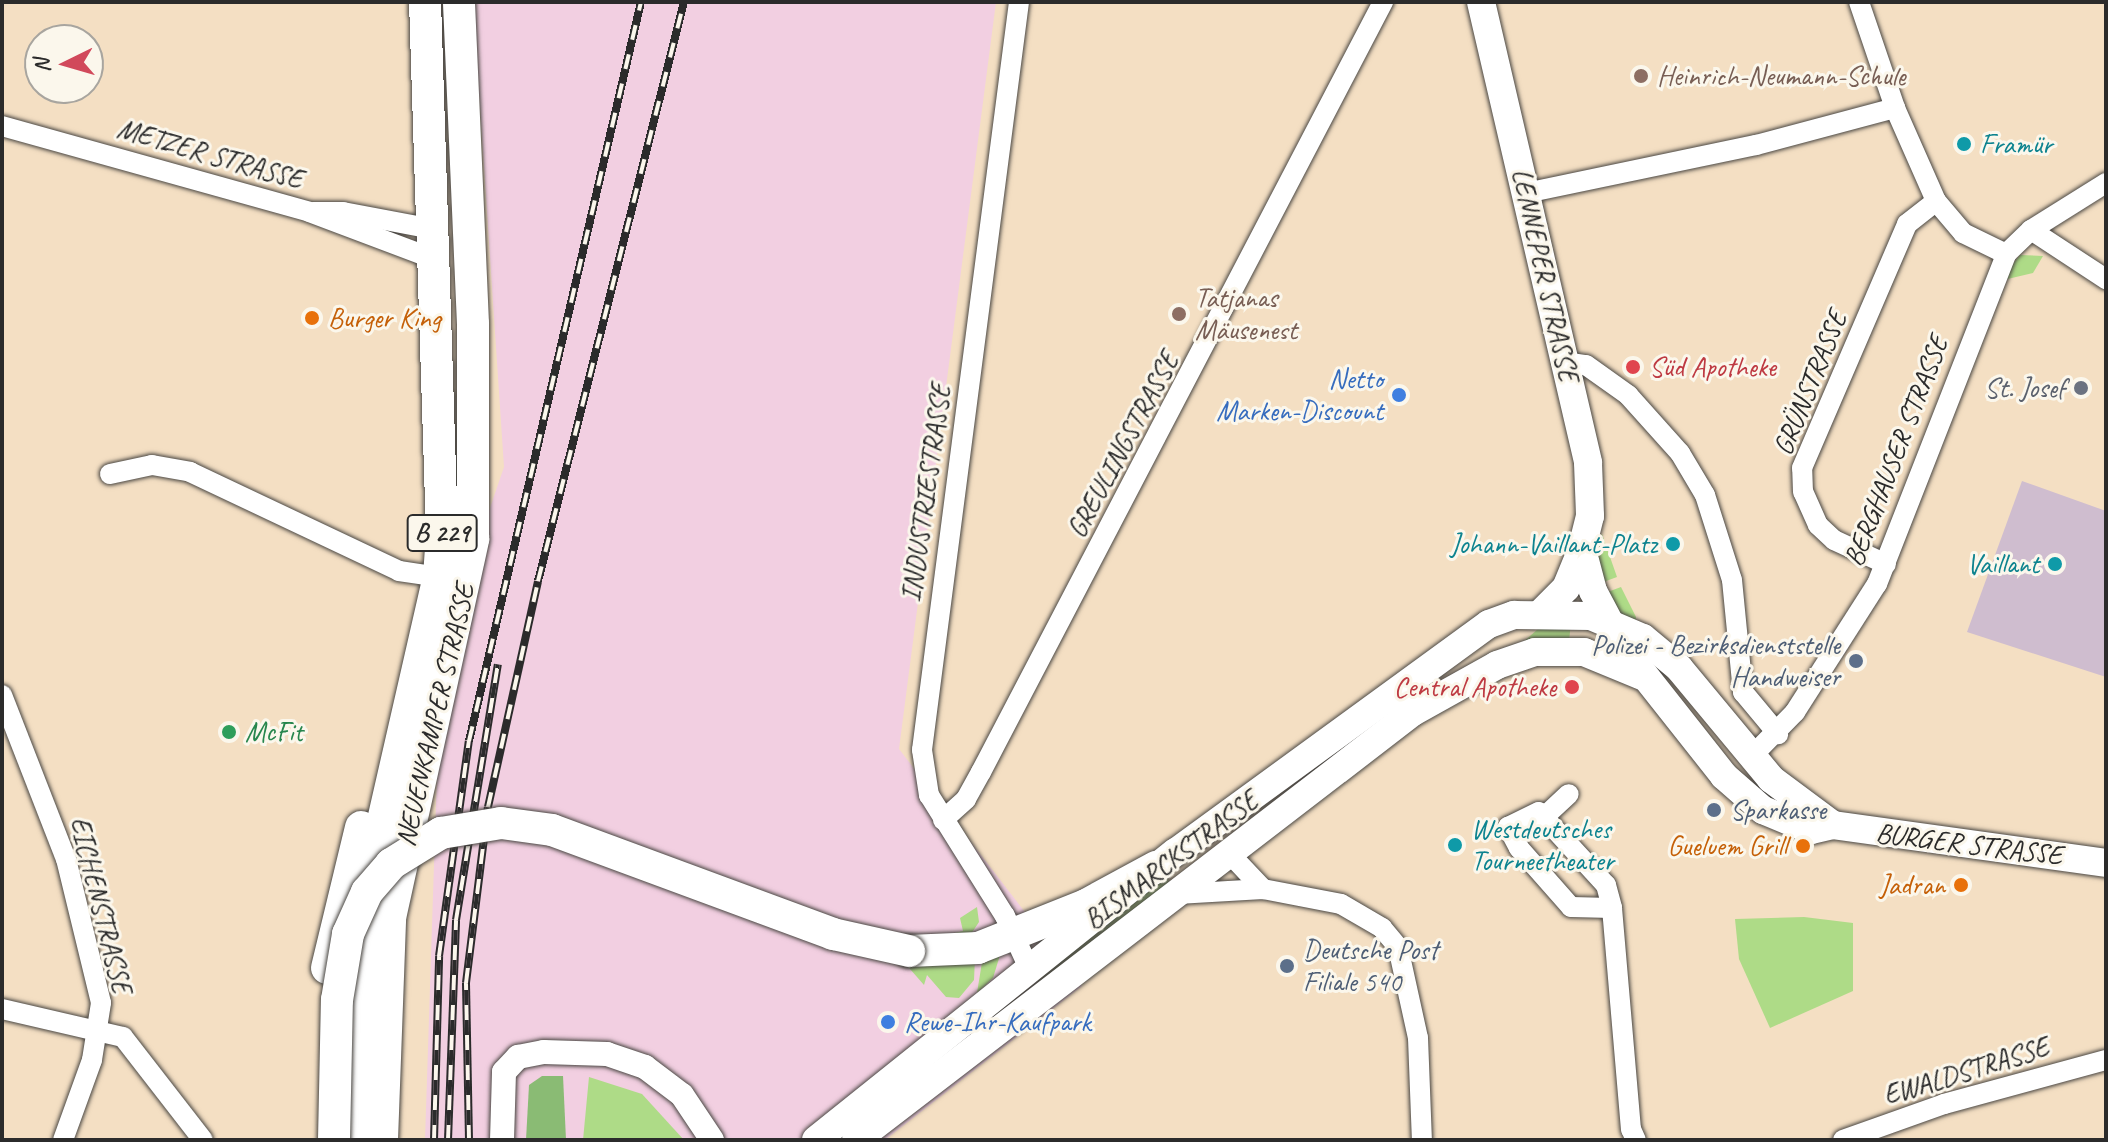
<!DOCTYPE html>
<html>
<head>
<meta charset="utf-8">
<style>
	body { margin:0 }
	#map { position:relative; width:2108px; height:1142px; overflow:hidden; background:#f4dfc3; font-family:Caveat,sans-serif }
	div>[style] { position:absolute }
	.built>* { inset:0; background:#f2cfe1 }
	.industrial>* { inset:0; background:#cfbdcf }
	.green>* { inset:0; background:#aedb87 }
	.forest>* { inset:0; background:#8abb74 }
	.roads { filter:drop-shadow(0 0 2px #494642) drop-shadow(0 0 2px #494642) }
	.minor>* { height:20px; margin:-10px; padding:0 10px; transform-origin:10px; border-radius:10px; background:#fff }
	.tertiary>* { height:24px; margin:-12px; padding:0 12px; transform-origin:12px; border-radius:12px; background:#fff }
	.secondary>* { height:28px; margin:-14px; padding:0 14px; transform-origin:14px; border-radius:14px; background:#fff }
	.primary>* { height:32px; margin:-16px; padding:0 16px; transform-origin:16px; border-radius:16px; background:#fff }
	.rail>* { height:8px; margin-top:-4px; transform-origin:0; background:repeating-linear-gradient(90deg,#fbf7ec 0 15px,#2b2b2b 0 30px); box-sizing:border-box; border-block:2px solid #2b2b2b }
	.bridges { filter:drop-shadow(0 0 2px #494642) drop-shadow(0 0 2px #494642) }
	.primary-bridge>* { height:32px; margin:-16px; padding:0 16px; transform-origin:16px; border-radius:16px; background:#fff }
	.dots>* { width:22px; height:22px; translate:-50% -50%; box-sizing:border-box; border:4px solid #fbf7ec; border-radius:50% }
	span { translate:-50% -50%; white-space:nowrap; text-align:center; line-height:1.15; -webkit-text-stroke:6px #fbf7ec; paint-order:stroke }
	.shield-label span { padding:2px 6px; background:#fbf7ec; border:2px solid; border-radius:6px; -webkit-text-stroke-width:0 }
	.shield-label { font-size:26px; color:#2b2b2b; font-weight:700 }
	.education-label { font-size:28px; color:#785e54 }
	.left { translate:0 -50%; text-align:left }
	.culture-label { font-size:28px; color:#0d838f }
	.right { translate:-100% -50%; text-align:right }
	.street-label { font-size:28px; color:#2b2b2b }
	.food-label { font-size:28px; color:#c56008 }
	.health-label { font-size:28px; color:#be3a42 }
	.shop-label { font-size:28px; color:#366cbe }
	.worship-label { font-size:28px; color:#5b616d }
	.service-label { font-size:28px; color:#4e5e75 }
	.leisure-label { font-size:28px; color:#27864d }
	.frame { position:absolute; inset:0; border:4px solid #2b2b2b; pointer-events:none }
	.north { position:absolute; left:24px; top:24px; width:80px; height:80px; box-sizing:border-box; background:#fbf7ec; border:2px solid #a8a59f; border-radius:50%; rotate:265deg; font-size:22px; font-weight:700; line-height:32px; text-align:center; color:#2b2b2b }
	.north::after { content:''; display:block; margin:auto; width:28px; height:36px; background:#d1495b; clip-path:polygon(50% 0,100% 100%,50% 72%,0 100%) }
</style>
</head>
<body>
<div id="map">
	<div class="built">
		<i style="clip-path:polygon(473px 2px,996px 2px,899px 749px,1082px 986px,885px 1140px,425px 1140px,441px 651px,504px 467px)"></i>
	</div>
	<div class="industrial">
		<i style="clip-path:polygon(2022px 481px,2106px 511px,2106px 677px,1967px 632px)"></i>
	</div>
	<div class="green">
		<i style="clip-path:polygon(2020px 255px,2043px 256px,2033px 273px,1999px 281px)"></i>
		<i style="clip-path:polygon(1602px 534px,1617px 577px,1598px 584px,1589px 555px)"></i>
		<i style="clip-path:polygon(1621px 587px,1636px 617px,1636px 620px,1611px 611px,1602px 594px)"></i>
		<i style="clip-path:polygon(1546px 622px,1571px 623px,1569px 641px,1523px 642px)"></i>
		<i style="clip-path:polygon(1166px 871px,1170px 887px,1037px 984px,1040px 969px)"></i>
		<i style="clip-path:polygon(977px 907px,979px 922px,971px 934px,935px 938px,963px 931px,960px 918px)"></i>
		<i style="clip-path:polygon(1804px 917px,1853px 923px,1853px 991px,1770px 1028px,1739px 959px,1735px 919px)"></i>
		<i style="clip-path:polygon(1000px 955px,993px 978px,977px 993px,983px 956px)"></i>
		<i style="clip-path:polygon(975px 958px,974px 980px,959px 998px,946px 997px,927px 975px,924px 985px,903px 961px)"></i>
		<i style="clip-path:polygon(589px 1077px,642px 1094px,684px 1140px,583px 1140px)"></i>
	</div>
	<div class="forest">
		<i style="clip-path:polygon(563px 1076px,566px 1140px,526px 1140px,529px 1085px,542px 1076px)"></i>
	</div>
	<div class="roads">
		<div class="minor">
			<i style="left:1019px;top:2px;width:754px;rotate:97.39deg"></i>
			<i style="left:922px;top:750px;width:46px;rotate:81.2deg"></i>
			<i style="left:929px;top:795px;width:143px;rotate:57.9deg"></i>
			<i style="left:1005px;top:916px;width:55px;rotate:65.3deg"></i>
			<i style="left:1859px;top:2px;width:112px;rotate:71.2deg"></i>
			<i style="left:1895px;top:108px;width:102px;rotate:66.2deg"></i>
			<i style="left:1936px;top:201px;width:42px;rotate:49.8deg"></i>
			<i style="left:1963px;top:233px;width:48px;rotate:26deg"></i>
			<i style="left:2px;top:126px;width:319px;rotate:15.6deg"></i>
			<i style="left:309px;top:212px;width:134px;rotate:20.6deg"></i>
			<i style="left:1526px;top:193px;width:235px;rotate:-11.8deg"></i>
			<i style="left:1756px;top:145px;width:144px;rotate:-14.9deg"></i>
			<i style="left:313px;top:212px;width:30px"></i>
			<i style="left:343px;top:212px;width:92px;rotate:10.7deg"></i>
			<i style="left:2031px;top:230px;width:90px;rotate:33.2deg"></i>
			<i style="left:1564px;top:362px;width:22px;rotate:8deg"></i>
			<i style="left:1586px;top:365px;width:52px;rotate:35.5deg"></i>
			<i style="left:1628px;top:395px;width:78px;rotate:48.1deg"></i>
			<i style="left:1680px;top:453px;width:49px;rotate:59.2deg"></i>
			<i style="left:1705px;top:495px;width:89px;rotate:72.4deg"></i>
			<i style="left:1732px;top:580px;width:113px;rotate:84.4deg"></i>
			<i style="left:1743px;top:692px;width:55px;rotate:50.2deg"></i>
			<i style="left:110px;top:474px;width:43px;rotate:-12.1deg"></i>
			<i style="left:152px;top:465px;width:39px;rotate:10deg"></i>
			<i style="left:190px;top:472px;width:231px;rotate:25.3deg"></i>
			<i style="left:399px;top:571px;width:40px;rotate:8.5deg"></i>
			<i style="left:1886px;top:564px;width:57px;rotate:-155.2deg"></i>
			<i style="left:1834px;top:540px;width:22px;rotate:-137deg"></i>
			<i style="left:1818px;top:525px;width:36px;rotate:-114deg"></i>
			<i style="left:1803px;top:492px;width:24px;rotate:-92deg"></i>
			<i style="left:1802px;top:468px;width:266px;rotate:-66.7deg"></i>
			<i style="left:1907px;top:224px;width:37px;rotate:-38deg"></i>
			<i style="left:2px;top:695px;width:176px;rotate:68.7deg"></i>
			<i style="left:66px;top:859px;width:148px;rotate:76.3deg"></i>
			<i style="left:101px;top:1003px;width:58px;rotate:99deg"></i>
			<i style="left:92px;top:1060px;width:85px;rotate:109.9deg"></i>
			<i style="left:1751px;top:757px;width:63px;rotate:-45.6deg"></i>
			<i style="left:1795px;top:712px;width:152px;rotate:-57.4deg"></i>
			<i style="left:1877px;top:584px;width:354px;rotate:-68.6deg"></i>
			<i style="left:2006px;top:254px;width:35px;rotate:-44deg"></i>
			<i style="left:2031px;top:230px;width:89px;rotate:-32.1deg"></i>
			<i style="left:1543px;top:818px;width:35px;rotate:-43deg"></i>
			<i style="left:943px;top:820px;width:31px;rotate:-42deg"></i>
			<i style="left:966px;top:799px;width:31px;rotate:-61deg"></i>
			<i style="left:981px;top:772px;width:869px;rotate:-62.43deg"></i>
			<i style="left:1229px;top:853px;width:50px;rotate:46.6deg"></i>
			<i style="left:1263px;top:889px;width:79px;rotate:10.9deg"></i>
			<i style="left:1341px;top:904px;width:48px;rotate:30.3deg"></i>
			<i style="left:1382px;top:928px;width:25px;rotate:50deg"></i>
			<i style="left:1398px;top:947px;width:93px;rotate:77.6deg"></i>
			<i style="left:1418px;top:1038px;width:102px;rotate:87.8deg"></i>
			<i style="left:1177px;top:894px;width:86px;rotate:-3.3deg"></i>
			<i style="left:1612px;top:908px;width:41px;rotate:-178.6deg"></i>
			<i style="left:1571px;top:907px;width:79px;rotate:-131.4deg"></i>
			<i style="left:1519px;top:848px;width:24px;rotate:-118deg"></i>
			<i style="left:1508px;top:827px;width:34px;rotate:-26deg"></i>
			<i style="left:1539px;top:812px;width:99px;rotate:47.5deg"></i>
			<i style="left:1606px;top:885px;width:24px;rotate:75deg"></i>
			<i style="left:1612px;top:908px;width:222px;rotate:85.1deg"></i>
			<i style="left:1631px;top:1129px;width:12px;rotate:66deg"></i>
			<i style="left:2px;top:1009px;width:124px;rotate:13deg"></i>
			<i style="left:123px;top:1037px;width:130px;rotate:52.2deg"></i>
			<i style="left:1843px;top:1140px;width:107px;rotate:-19.6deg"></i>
			<i style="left:1944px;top:1104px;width:168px;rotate:-15.2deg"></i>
		</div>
		<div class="tertiary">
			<i style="left:502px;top:1140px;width:68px;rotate:-88.3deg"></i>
			<i style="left:504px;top:1072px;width:21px;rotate:-47deg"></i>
			<i style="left:518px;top:1057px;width:26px;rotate:-11deg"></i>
			<i style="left:544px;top:1052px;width:63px;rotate:1.8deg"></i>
			<i style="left:607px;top:1054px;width:40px;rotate:18.9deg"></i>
			<i style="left:645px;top:1067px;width:46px;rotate:37.1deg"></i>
			<i style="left:682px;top:1095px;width:54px;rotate:56.3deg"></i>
		</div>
		<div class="secondary">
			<i style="left:1481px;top:2px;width:473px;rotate:76.9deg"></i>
			<i style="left:1588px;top:463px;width:53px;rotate:87.8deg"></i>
			<i style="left:1590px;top:516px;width:34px;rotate:104deg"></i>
			<i style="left:1582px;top:549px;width:42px;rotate:112.3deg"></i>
			<i style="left:1566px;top:588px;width:33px;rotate:135deg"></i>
			<i style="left:1582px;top:549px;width:43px;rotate:75.3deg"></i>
			<i style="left:1593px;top:591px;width:64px;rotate:62.2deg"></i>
			<i style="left:1623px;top:648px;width:163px;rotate:51.7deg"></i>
			<i style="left:1724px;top:776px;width:52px;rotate:41.1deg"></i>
			<i style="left:1763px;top:810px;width:52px;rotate:22.6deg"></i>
			<i style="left:1811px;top:830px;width:23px;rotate:-13deg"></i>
			<i style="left:1833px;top:825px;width:276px;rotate:7.9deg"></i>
			<i style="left:816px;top:1140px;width:461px;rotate:-38.7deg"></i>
			<i style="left:1176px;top:852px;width:387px;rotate:-36.1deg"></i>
			<i style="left:1489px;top:624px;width:27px;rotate:-20deg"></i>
			<i style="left:1514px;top:615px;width:77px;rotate:0.7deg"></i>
			<i style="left:1591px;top:616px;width:56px;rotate:22.9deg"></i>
			<i style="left:1643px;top:638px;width:47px;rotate:39.8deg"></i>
			<i style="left:1679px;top:668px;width:144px;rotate:50.3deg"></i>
			<i style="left:1771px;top:779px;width:77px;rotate:36.6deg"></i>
			<i style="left:856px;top:1140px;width:702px;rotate:-37.54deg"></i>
			<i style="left:1413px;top:712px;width:96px;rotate:-29.2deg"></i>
			<i style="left:1497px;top:665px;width:40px;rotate:-18.9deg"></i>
			<i style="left:1535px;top:652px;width:49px"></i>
			<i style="left:1584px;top:652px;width:63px;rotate:22.5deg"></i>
		</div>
		<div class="primary">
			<i style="left:909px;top:951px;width:69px;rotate:-2.5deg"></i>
			<i style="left:978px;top:948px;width:116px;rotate:-21.7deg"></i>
			<i style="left:1086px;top:905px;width:80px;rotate:-28.5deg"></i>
			<i style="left:327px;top:968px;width:145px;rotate:-76.4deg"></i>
			<i style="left:357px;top:1140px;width:122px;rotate:-89.1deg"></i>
			<i style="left:359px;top:1018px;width:145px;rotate:-85.3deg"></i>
			<i style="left:371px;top:873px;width:304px;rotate:-77.1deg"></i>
			<i style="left:439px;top:577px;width:44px;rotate:-86.1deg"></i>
			<i style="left:442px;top:533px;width:531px;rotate:-91.83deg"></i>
			<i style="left:382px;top:1140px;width:222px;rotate:-87.9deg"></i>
			<i style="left:390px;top:918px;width:388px;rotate:-77.6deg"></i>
			<i style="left:473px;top:539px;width:215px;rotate:-90deg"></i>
			<i style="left:473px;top:324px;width:322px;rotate:-92.5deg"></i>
		</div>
	</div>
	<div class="rail">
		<i style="left:434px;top:1140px;width:184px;rotate:-88.4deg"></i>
		<i style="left:439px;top:956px;width:217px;rotate:-82.1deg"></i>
		<i style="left:469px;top:741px;width:759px;rotate:-76.9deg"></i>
		<i style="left:448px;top:1140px;width:220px;rotate:-87.9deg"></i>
		<i style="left:456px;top:920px;width:259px;rotate:-80.7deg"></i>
		<i style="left:469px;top:1140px;width:157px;rotate:-91.1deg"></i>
		<i style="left:466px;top:983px;width:177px;rotate:-82.9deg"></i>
		<i style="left:488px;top:807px;width:231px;rotate:-77.5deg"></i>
		<i style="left:538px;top:581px;width:597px;rotate:-75.85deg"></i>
	</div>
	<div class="bridges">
		<div class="primary-bridge">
			<i style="left:334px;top:1140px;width:140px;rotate:-88.8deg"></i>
			<i style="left:337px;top:1000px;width:67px;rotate:-80.5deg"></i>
			<i style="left:348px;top:934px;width:46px;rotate:-65.7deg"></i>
			<i style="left:367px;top:892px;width:37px;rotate:-49deg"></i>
			<i style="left:391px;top:864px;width:59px;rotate:-31.8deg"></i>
			<i style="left:441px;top:833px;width:61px;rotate:-9.5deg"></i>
			<i style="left:501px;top:823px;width:51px;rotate:7.8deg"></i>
			<i style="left:552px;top:830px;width:300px;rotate:20.3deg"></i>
			<i style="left:833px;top:934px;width:78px;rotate:12.6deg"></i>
		</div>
	</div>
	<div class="dots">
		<i style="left:1641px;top:76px;background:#8d6e63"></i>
		<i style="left:1964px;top:144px;background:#0f9aa8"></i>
		<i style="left:1179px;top:314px;background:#8d6e63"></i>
		<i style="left:312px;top:318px;background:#e8710a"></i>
		<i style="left:1633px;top:367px;background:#e0444e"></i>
		<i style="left:2081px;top:388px;background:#6b7280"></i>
		<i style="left:1399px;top:395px;background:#3f7fe0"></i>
		<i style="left:1673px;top:544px;background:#0f9aa8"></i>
		<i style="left:2055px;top:564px;background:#0f9aa8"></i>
		<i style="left:1856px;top:661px;background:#5c6f8a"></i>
		<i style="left:1572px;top:687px;background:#e0444e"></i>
		<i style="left:229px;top:732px;background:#2e9e5b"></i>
		<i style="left:1714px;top:810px;background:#5c6f8a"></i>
		<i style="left:1455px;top:845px;background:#0f9aa8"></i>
		<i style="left:1803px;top:846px;background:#e8710a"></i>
		<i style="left:1961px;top:885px;background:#e8710a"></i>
		<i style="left:1287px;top:966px;background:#5c6f8a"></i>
		<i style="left:888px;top:1022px;background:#3f7fe0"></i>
	</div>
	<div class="shield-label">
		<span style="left:442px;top:533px">B 229</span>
	</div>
	<div class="education-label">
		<span class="left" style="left:1657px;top:76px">Heinrich-Neumann-Schule</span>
		<span class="left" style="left:1195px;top:314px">Tatjanas<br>Mäusenest</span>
	</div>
	<div class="culture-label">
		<span class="left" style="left:1980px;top:144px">Framür</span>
		<span class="right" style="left:1657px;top:544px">Johann-Vaillant-Platz</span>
		<span class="right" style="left:2039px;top:564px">Vaillant</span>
		<span class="left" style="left:1471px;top:845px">Westdeutsches<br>Tourneetheater</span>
	</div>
	<div class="street-label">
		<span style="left:210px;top:154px;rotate:16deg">METZER STRASSE</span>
		<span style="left:1545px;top:275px;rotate:77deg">LENNEPER STRASSE</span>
		<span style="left:1810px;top:383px;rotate:-68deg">GRÜNSTRASSE</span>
		<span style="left:1123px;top:445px;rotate:-62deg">GREULINGSTRASSE</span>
		<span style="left:1896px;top:451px;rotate:-69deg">BERGHAUSER STRASSE</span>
		<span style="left:926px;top:493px;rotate:-82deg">INDUSTRIESTRASSE</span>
		<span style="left:435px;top:715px;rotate:-77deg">NEUENKAMPER STRASSE</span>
		<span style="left:1969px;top:844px;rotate:7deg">BURGER STRASSE</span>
		<span style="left:1171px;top:860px;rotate:-37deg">BISMARCKSTRASSE</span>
		<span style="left:101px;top:905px;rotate:76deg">EICHENSTRASSE</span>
		<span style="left:1966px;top:1071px;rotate:-17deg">EWALDSTRASSE</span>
	</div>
	<div class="food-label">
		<span class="left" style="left:328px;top:318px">Burger King</span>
		<span class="right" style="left:1787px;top:846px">Gueluem Grill</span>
		<span class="right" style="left:1945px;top:885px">Jadran</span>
	</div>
	<div class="health-label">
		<span class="left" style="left:1649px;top:367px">Süd Apotheke</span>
		<span class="right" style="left:1556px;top:687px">Central Apotheke</span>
	</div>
	<div class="shop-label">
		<span class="right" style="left:1383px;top:395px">Netto<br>Marken-Discount</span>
		<span class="left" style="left:904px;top:1022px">Rewe-Ihr-Kaufpark</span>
	</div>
	<div class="worship-label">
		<span class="right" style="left:2065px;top:388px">St. Josef</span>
	</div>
	<div class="service-label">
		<span class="right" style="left:1840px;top:661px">Polizei - Bezirksdienststelle<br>Handweiser</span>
		<span class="left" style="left:1730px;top:810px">Sparkasse</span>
		<span class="left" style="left:1303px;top:966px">Deutsche Post<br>Filiale 540</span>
	</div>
	<div class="leisure-label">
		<span class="left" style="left:245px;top:732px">McFit</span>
	</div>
	<div class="frame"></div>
	<div class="north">N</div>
</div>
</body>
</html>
